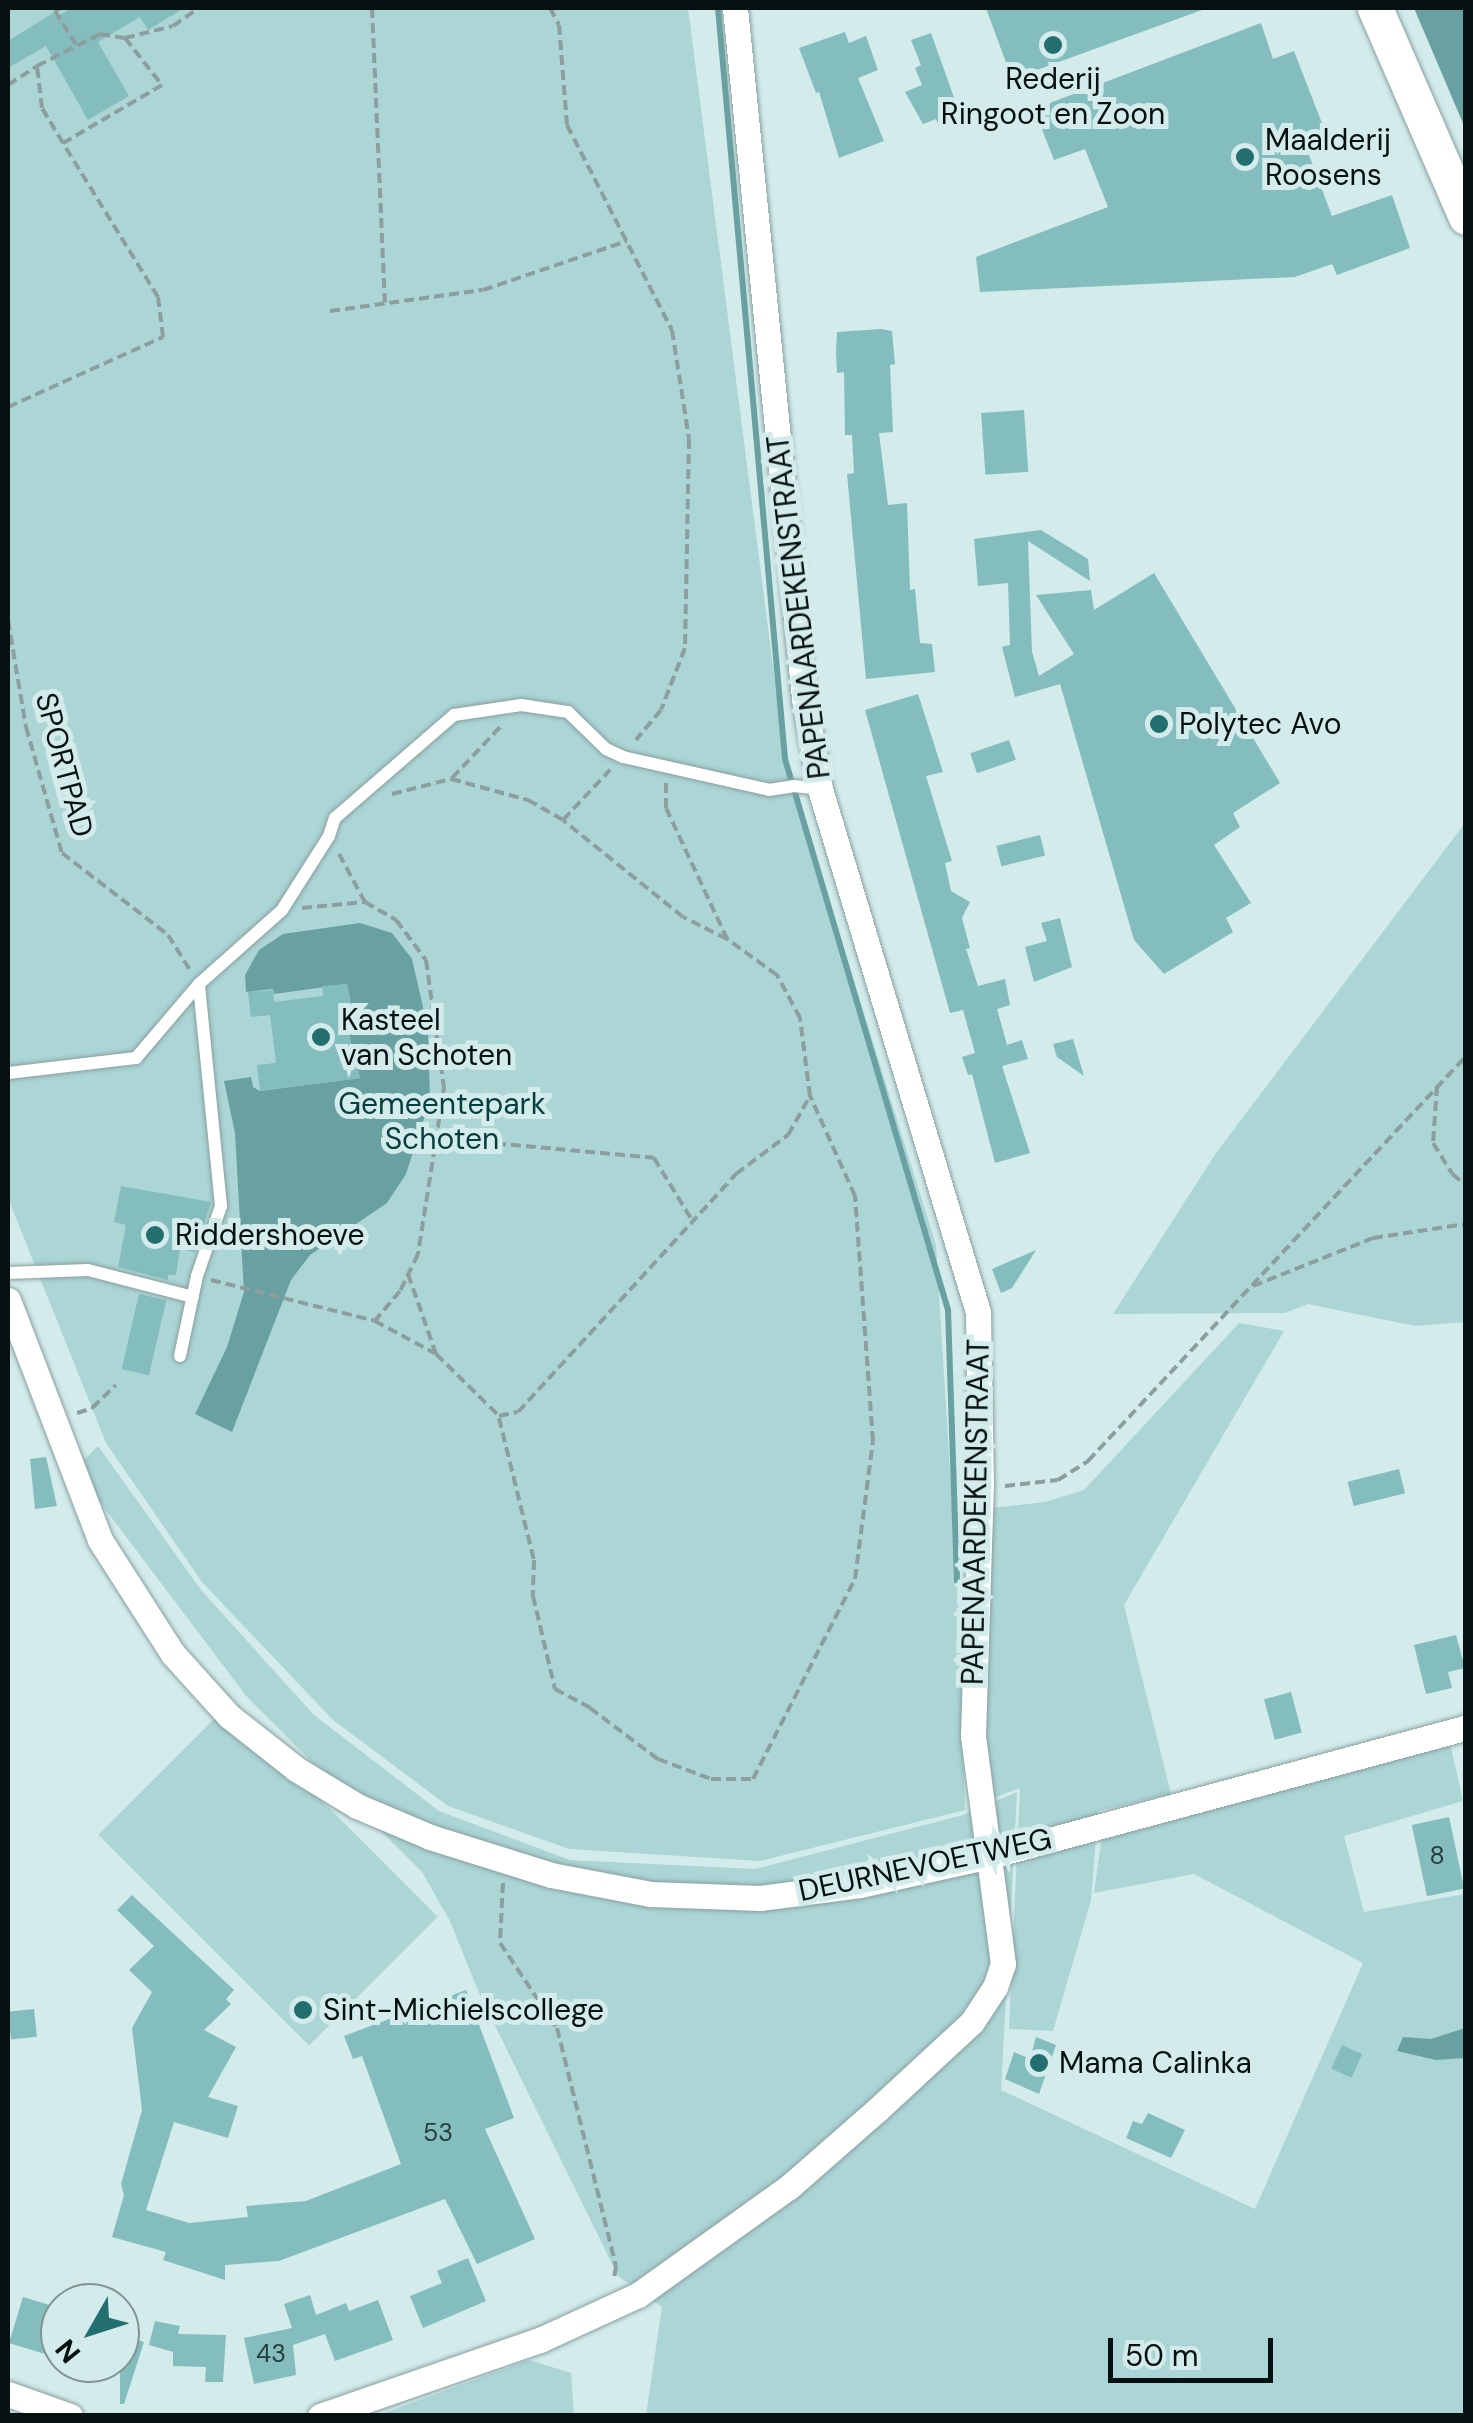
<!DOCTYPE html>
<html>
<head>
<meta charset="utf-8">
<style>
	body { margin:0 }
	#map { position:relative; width:1473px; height:2423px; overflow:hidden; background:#d3ebeb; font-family:"DM Sans",sans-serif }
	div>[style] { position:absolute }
	.green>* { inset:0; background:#acd5d5; transform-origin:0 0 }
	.water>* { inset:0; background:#69a0a1 }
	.stream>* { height:6px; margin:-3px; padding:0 3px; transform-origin:3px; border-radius:3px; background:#69a0a1 }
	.building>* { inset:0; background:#84bdbd; transform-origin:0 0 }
	.path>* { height:4px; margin-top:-2px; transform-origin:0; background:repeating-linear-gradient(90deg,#8c9e9e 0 10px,transparent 0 15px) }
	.roads { filter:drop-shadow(0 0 2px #89a0a0) drop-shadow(0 0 2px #89a0a0) }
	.lane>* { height:12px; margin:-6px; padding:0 6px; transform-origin:6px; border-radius:6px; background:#fff }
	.street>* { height:25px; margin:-12.5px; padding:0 12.5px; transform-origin:12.5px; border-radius:12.5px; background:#fff }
	.secondary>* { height:35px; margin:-17.5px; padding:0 17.5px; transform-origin:17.5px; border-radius:17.5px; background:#fff }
	.dots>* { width:28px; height:28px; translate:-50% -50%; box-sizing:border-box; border:5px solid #d3ebeb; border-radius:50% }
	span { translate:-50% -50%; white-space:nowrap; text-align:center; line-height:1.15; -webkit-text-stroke:10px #d3ebeb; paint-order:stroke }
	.number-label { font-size:25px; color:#273c3c }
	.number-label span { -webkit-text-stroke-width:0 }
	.poi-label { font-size:30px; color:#081111 }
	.left { translate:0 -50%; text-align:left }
	.street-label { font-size:30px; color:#081111 }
	.park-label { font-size:30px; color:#063e3f }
	.frame { position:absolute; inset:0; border:10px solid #081111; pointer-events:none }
	.north { position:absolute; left:40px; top:2283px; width:100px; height:100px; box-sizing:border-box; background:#d3ebeb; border:2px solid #829494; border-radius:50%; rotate:231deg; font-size:28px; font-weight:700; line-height:40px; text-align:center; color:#081111 }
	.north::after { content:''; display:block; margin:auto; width:35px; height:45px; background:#236e6f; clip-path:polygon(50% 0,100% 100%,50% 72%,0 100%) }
	.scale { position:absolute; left:1108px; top:2338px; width:165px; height:45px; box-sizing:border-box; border:5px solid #081111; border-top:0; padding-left:12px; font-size:30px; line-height:35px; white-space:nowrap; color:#081111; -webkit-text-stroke:8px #d3ebeb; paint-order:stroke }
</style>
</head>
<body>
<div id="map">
	<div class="green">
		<i style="clip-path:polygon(8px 8px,688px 8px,785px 759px,936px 1245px,960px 1635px,965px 1810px,760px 1861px,569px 1849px,448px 1806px,333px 1720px,202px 1582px,106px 1443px,8px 1198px)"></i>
		<i style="clip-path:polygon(1465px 823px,1465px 1322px,1415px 1326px,1308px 1304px,1285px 1313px,1113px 1314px,1216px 1153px)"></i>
		<i style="clip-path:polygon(1239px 1323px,1284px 1331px,1124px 1605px,1171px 1794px,1098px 1811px,1091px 1900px,1053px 2031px,1009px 2029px,1020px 1788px,986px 1801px,981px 1738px,990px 1508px,1045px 1502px,1084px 1490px)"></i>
		<i style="clip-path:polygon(98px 1446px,201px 1590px,314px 1715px,439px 1811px,570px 1860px,755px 1869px,963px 1815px,1017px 1792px,1001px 2090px,1255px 2209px,1363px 1963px,1194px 1874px,1094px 1893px,1105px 1813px,1449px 1739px,1463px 1801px,1344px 1836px,1364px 1912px,1465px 1894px,1465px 2415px,646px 2415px,662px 2307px,618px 2276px,479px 1993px,450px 1921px,422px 1872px,247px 1697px,75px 1469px)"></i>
		<i style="left:227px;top:1706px;width:298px;height:182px;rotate:45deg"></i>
		<i style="clip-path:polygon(529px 2360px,571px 2373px,574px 2415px,379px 2415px)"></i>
	</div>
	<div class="water">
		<i style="clip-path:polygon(1414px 8px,1465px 8px,1465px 128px)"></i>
		<i style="clip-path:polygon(360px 923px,392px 933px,412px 959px,428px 1029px,430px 1100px,406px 1174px,387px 1203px,310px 1255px,291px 1280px,232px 1432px,195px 1414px,227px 1347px,244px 1292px,235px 1133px,224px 1081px,251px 1077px,253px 1087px,260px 1091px,360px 1078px,343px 1011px,352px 1010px,347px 984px,274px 994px,273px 989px,246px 992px,245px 975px,259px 950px,283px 934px)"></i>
		<i style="clip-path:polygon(1465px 2028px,1465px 2058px,1436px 2060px,1397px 2051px,1403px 2037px,1431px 2039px)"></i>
	</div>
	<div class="stream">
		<i style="left:718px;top:8px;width:754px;rotate:84.9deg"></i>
		<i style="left:785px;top:759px;width:575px;rotate:73.52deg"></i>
		<i style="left:948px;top:1310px;width:272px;rotate:88.1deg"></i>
	</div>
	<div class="building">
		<i style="clip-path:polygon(72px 8px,184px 8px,148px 30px,140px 17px,98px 42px,129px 96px,88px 120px,46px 46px,8px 68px,8px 41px,53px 13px,56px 17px)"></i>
		<i style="clip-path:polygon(986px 8px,1202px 8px,1202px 10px,1012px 79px)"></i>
		<i style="clip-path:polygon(1261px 23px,1273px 59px,1294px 51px,1325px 131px,1303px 139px,1332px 216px,1392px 195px,1410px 248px,1337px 275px,1332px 264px,1295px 277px,980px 292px,976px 257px,1108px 207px,1085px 149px,1054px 160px,1034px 109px)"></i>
		<i style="clip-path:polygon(845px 32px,849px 43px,866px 36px,878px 70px,858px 78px,884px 141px,839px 158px,819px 92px,816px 93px,799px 48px)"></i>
		<i style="clip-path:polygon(931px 33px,961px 117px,939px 126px,936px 119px,923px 124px,905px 92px,922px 85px,915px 68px,921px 65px,911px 40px)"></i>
		<i style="clip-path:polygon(881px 329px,892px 331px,895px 364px,890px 365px,893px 432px,879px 433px,888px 505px,907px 503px,910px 590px,915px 589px,920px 643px,932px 644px,935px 672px,866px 679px,847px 474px,854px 473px,852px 435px,845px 435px,844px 372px,837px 373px,836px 353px,837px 332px)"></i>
		<i style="left:1024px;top:410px;width:62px;height:43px;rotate:86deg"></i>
		<i style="clip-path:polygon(1041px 530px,1088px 559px,1090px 581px,1028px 541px,1032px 652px,1039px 676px,1074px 654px,1036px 595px,1091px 590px,1094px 610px,1154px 573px,1280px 783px,1233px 813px,1240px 827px,1214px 845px,1251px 903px,1226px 918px,1233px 932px,1164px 974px,1134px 940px,1060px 684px,1015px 697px,1002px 647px,1010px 645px,1008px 583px,978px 586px,974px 539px)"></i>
		<i style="clip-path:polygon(918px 694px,943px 772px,926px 776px,952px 861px,945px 863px,951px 891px,970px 902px,962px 918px,970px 948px,966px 949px,978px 986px,1005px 979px,1010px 1005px,997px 1009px,1007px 1045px,1022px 1040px,1028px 1059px,1002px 1066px,1030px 1153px,995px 1163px,972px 1074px,968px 1075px,962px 1057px,975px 1053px,963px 1010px,950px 1013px,865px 710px)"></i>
		<i style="left:1009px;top:740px;width:21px;height:41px;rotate:71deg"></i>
		<i style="left:1040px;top:835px;width:21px;height:45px;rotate:76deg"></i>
		<i style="clip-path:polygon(1060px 918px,1072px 967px,1034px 982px,1025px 947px,1047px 941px,1041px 923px)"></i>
		<i style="clip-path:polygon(347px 984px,352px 1011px,343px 1011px,360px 1078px,260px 1091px,257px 1065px,276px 1063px,270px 1015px,251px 1017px,248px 992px,273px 990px,274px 1002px,323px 996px,322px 986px)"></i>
		<i style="clip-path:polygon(1073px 1039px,1084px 1076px,1057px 1057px,1053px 1044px)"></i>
		<i style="clip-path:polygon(121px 1186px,211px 1202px,195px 1252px,180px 1249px,176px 1275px,168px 1275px,168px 1280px,118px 1267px,126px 1225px,114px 1222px)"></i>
		<i style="clip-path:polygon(1036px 1250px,1012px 1288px,1001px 1293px,992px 1269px)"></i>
		<i style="left:139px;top:1294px;width:28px;height:77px;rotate:13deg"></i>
		<i style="clip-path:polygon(46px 1457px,57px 1506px,35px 1509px,30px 1459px)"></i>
		<i style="left:1399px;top:1469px;width:25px;height:53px;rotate:76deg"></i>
		<i style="clip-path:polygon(1456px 1635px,1465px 1668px,1448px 1672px,1452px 1688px,1426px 1694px,1414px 1645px)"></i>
		<i style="left:1291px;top:1692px;width:42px;height:28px;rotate:75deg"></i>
		<i style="left:1449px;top:1817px;width:73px;height:38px;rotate:78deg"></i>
		<i style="clip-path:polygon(132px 1895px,234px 1990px,226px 1999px,231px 2004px,204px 2030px,236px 2047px,208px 2097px,238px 2106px,228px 2138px,174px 2122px,146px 2210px,189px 2223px,248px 2217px,246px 2206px,306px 2201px,401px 2164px,362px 2056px,353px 2059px,344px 2036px,466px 1990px,514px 2118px,485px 2129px,535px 2239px,477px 2264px,445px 2199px,279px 2261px,225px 2265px,225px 2280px,163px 2260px,166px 2252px,112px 2237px,124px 2195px,121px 2184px,142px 2110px,132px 2028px,152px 1992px,129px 1970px,154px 1946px,117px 1910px)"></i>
		<i style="left:34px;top:2009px;width:28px;height:26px;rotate:84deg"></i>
		<i style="clip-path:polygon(1036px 2037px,1056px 2045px,1039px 2094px,1005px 2079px,1014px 2052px,1030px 2059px)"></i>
		<i style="left:1342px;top:2045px;width:22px;height:26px;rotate:24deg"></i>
		<i style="clip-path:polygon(1148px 2113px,1185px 2130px,1171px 2158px,1126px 2138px,1133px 2121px,1142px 2124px)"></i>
		<i style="clip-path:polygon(468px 2258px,486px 2301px,423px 2328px,410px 2296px,442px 2283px,437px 2271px)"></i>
		<i style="clip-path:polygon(310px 2295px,316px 2315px,346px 2303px,349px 2311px,378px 2300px,393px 2340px,335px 2361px,325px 2334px,293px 2345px,296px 2375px,254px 2384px,244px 2338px,292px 2328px,284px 2304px)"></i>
		<i style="left:23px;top:2297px;width:37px;height:48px;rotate:17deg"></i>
		<i style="clip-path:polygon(155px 2321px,180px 2326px,178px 2334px,226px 2335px,223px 2382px,205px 2382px,206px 2367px,173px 2366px,173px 2352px,149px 2345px)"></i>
		<i style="clip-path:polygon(120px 2335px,144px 2342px,124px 2404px,120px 2404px)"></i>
	</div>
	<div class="path">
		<i style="left:60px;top:8px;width:6px;rotate:149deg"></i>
		<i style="left:55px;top:11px;width:39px;rotate:58deg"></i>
		<i style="left:372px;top:8px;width:295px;rotate:87.5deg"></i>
		<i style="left:550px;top:8px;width:19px;rotate:62deg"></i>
		<i style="left:559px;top:25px;width:100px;rotate:85.4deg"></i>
		<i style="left:567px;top:125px;width:230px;rotate:62.9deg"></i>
		<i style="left:672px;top:330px;width:110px;rotate:81.1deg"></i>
		<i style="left:689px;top:439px;width:209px;rotate:91.1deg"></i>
		<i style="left:685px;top:648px;width:66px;rotate:111.2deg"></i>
		<i style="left:661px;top:710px;width:39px;rotate:130deg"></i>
		<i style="left:125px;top:38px;width:60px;rotate:51.8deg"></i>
		<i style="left:162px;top:85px;width:115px;rotate:149.6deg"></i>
		<i style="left:63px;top:143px;width:41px;rotate:-121deg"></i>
		<i style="left:42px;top:108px;width:42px;rotate:-96.8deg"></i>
		<i style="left:37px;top:66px;width:71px;rotate:-26.9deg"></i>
		<i style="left:100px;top:34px;width:25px;rotate:9deg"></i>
		<i style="left:125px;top:38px;width:49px;rotate:-14deg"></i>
		<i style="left:173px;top:26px;width:32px;rotate:-35deg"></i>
		<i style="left:8px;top:85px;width:35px;rotate:-33deg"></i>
		<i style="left:330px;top:311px;width:154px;rotate:-7.8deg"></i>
		<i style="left:483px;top:290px;width:152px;rotate:-18.8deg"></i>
		<i style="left:8px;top:407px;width:170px;rotate:-24.3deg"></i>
		<i style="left:163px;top:337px;width:40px;rotate:-97.1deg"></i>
		<i style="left:158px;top:297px;width:181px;rotate:-121.7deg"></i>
		<i style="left:8px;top:620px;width:109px;rotate:80.5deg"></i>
		<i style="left:26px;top:727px;width:131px;rotate:74.1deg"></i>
		<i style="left:62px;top:853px;width:134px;rotate:37.7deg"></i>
		<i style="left:168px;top:935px;width:41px;rotate:57.8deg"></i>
		<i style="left:452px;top:778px;width:71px;rotate:-46.7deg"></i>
		<i style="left:666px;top:783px;width:25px;rotate:90deg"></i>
		<i style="left:666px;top:808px;width:145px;rotate:65deg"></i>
		<i style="left:392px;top:794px;width:61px;rotate:-14.3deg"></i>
		<i style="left:451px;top:779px;width:80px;rotate:15.3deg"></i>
		<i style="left:528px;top:800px;width:40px;rotate:29.7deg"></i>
		<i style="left:339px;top:854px;width:55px;rotate:61.6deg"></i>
		<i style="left:302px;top:908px;width:63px;rotate:-5.4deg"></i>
		<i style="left:365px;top:902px;width:36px;rotate:30deg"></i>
		<i style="left:396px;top:920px;width:50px;rotate:53.1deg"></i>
		<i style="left:426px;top:960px;width:129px;rotate:82deg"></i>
		<i style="left:444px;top:1088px;width:168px;rotate:98.9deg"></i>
		<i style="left:418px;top:1254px;width:41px;rotate:115.9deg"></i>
		<i style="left:400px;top:1291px;width:39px;rotate:130deg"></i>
		<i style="left:1437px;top:1086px;width:57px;rotate:94deg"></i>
		<i style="left:1433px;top:1143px;width:36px;rotate:58deg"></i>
		<i style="left:1452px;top:1174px;width:18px;rotate:38deg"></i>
		<i style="left:436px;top:1138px;width:219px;rotate:5.2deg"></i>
		<i style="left:654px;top:1158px;width:75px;rotate:58.6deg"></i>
		<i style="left:408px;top:1274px;width:85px;rotate:70.7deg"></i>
		<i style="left:211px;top:1280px;width:169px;rotate:14deg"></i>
		<i style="left:375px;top:1321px;width:69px;rotate:28.4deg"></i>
		<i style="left:436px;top:1354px;width:88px;rotate:44.5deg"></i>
		<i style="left:499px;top:1416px;width:19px;rotate:-12deg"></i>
		<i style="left:518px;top:1412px;width:323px;rotate:-47.5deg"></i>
		<i style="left:736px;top:1174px;width:65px;rotate:-36.9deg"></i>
		<i style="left:788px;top:1135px;width:45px;rotate:-60.6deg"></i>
		<i style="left:810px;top:1096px;width:79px;rotate:-97.3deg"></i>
		<i style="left:800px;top:1018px;width:49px;rotate:-118.1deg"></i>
		<i style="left:777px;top:975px;width:62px;rotate:-144.2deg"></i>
		<i style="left:727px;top:939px;width:49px;rotate:-153.4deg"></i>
		<i style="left:683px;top:917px;width:154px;rotate:-141.1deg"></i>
		<i style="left:563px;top:820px;width:69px;rotate:-46.8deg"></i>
		<i style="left:1253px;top:1286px;width:129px;rotate:-21.8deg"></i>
		<i style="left:1373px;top:1238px;width:94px;rotate:-8.6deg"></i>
		<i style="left:77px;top:1413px;width:16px;rotate:-18deg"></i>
		<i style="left:92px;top:1408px;width:33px;rotate:-44deg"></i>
		<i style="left:499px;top:1418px;width:146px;rotate:76.2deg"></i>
		<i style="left:534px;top:1560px;width:36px;rotate:92deg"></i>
		<i style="left:533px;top:1596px;width:96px;rotate:76.7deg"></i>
		<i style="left:555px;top:1689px;width:40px;rotate:28deg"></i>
		<i style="left:590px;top:1708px;width:85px;rotate:36.9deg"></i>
		<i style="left:658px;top:1759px;width:57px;rotate:20.7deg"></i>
		<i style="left:711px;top:1779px;width:42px"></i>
		<i style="left:753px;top:1779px;width:225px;rotate:-63deg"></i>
		<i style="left:855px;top:1579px;width:139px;rotate:-82.6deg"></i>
		<i style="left:873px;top:1441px;width:246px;rotate:-94.2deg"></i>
		<i style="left:855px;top:1196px;width:110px;rotate:-114.2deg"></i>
		<i style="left:1005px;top:1486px;width:53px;rotate:-6.5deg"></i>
		<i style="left:1058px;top:1480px;width:36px;rotate:-32deg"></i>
		<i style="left:1088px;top:1461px;width:554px;rotate:-46.97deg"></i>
		<i style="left:503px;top:1883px;width:60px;rotate:92.9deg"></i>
		<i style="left:500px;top:1943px;width:102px;rotate:56.2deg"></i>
		<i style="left:557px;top:2028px;width:245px;rotate:76.1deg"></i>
		<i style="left:616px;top:2266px;width:12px;rotate:99deg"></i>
	</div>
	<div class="roads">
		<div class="lane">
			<i style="left:8px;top:1073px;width:129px;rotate:-6.7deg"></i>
			<i style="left:136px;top:1058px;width:97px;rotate:-49.6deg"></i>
			<i style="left:199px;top:984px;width:111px;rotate:-41.7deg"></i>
			<i style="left:282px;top:910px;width:88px;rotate:-57.6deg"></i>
			<i style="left:329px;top:836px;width:19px;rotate:-72deg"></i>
			<i style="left:335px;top:818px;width:157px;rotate:-40.9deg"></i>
			<i style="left:454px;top:715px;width:68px;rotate:-8.5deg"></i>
			<i style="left:521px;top:705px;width:48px;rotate:8.5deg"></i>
			<i style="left:568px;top:712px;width:53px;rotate:44.2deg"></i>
			<i style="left:606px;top:749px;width:19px;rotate:25deg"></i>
			<i style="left:623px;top:757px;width:150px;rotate:12.7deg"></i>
			<i style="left:769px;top:790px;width:24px;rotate:-9deg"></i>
			<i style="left:793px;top:786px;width:27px;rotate:6deg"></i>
			<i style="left:8px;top:1273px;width:80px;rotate:-2.1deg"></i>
			<i style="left:88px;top:1270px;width:108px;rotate:14.4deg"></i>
			<i style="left:180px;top:1356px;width:82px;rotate:-78deg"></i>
			<i style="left:197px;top:1276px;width:74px;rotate:-71.1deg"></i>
			<i style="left:221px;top:1206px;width:223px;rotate:-95.7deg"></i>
		</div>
		<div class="street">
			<i style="left:8px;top:1300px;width:257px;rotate:69deg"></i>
			<i style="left:100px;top:1540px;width:135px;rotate:57.4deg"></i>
			<i style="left:173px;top:1654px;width:84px;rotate:47.9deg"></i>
			<i style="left:229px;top:1716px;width:85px;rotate:38.3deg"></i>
			<i style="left:296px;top:1769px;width:71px;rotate:31.2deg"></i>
			<i style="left:357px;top:1806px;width:79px;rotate:23deg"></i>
			<i style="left:430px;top:1837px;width:127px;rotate:17.4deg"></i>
			<i style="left:551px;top:1875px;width:102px;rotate:10.8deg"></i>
			<i style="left:651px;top:1894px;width:109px;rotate:2.1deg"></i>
			<i style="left:760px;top:1898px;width:101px;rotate:-7.4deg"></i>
			<i style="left:860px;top:1885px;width:133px;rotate:-12.6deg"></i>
			<i style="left:990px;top:1856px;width:493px;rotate:-15.1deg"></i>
			<i style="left:8px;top:2394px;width:66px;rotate:19.5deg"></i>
			<i style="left:320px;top:2416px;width:233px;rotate:-19.1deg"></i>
			<i style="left:540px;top:2340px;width:108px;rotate:-24.7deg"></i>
			<i style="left:638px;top:2295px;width:186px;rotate:-35.6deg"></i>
			<i style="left:789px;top:2187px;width:117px;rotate:-41.2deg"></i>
			<i style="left:877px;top:2110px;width:129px;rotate:-42.8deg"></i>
			<i style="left:972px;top:2022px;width:42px;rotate:-56.7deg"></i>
			<i style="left:995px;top:1987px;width:24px;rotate:-71deg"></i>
			<i style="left:1003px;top:1964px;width:230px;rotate:-97.5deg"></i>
			<i style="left:973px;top:1736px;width:249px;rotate:-88.2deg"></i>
			<i style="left:981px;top:1487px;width:175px;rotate:-91deg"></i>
			<i style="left:978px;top:1312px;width:546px;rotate:-106.81deg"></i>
			<i style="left:820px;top:789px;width:92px;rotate:-100deg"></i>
			<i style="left:804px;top:698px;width:693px;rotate:-95.71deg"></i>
		</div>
		<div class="secondary">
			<i style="left:1375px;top:8px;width:228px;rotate:66.5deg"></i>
		</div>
	</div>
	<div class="dots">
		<i style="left:1053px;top:45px;background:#236e6f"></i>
		<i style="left:1245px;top:157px;background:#236e6f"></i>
		<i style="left:1159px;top:724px;background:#236e6f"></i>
		<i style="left:321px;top:1037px;background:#236e6f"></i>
		<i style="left:155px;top:1235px;background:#236e6f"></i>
		<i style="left:303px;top:2010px;background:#236e6f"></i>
		<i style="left:1039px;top:2063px;background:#236e6f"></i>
	</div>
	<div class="number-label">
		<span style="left:1437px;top:1856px">8</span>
		<span style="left:438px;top:2133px">53</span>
		<span style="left:271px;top:2354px">43</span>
	</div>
	<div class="poi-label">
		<span style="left:1053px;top:96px">Rederij<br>Ringoot en Zoon</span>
		<span class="left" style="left:1265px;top:157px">Maalderij<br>Roosens</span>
		<span class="left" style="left:1179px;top:724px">Polytec Avo</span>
		<span class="left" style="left:341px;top:1037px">Kasteel<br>van Schoten</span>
		<span class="left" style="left:175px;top:1235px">Riddershoeve</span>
		<span class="left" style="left:323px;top:2010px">Sint-Michielscollege</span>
		<span class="left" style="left:1059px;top:2063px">Mama Calinka</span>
	</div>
	<div class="street-label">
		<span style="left:799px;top:607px;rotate:-97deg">PAPENAARDEKENSTRAAT</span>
		<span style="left:64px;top:765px;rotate:75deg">SPORTPAD</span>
		<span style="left:976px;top:1512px;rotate:-89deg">PAPENAARDEKENSTRAAT</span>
		<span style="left:925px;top:1865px;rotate:-12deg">DEURNEVOETWEG</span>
	</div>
	<div class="park-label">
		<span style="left:442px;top:1121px">Gemeentepark<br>Schoten</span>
	</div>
	<div class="frame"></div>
	<div class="north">N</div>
	<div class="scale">50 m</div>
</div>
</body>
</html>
